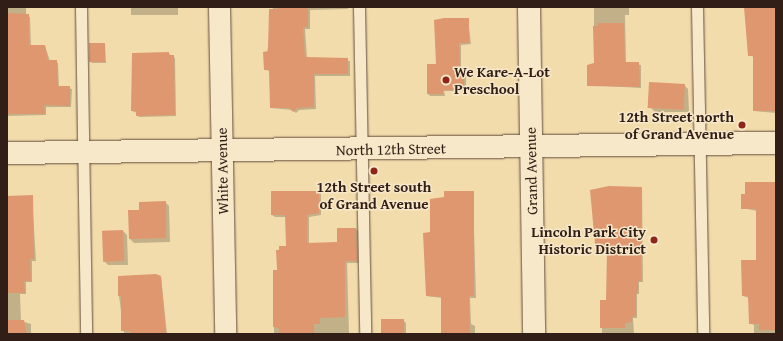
<!DOCTYPE html>
<html>
<head>
<meta charset="utf-8">
<style>
	body { margin:0 }
	#map { position:relative; width:783px; height:341px; overflow:hidden; background:#f3dcac; font-family:"Gentium Book Plus",serif }
	div>[style] { position:absolute }
	.shadow>* { inset:0; background:#0003; transform-origin:0 0 }
	.building>* { inset:0; background:#df9770; transform-origin:0 0 }
	.roads { filter:drop-shadow(0 0 1px #624e3c) drop-shadow(0 0 1px #624e3c) }
	.lane>* { height:11px; margin:-5.5px; padding:0 5.5px; transform-origin:5.5px; border-radius:5.5px; background:#f7e8c9 }
	.street>* { height:21px; margin:-10.5px; padding:0 10.5px; transform-origin:10.5px; border-radius:10.5px; background:#f7e8c9 }
	.secondary>* { height:22px; margin:-11px; padding:0 11px; transform-origin:11px; border-radius:11px; background:#f7e8c9 }
	.dots>* { width:11px; height:11px; translate:-50% -50%; box-sizing:border-box; border:2px solid #f7e8c9; border-radius:50% }
	span { translate:-50% -50%; white-space:nowrap; text-align:center; line-height:1.15; -webkit-text-stroke:3px #f7e8c9; paint-order:stroke }
	.poi-label { font-size:15px; color:#311e16; font-weight:700 }
	.left { translate:0 -50%; text-align:left }
	.right { translate:-100% -50%; text-align:right }
	.street-label { font-size:15px; color:#311e16 }
	.frame { position:absolute; inset:0; border:8px solid #311e16; pointer-events:none }
</style>
</head>
<body>
<div id="map">
	<div class="shadow">
		<i style="clip-path:polygon(7px 7px,26px 7px,26px 15px,30px 17px,31px 46px,45px 46px,50px 61px,58px 63px,59px 87px,72px 89px,71px 107px,46px 107px,46px 115px,7px 116px)"></i>
		<i style="left:131px;top:7px;width:47px;height:8px"></i>
		<i style="clip-path:polygon(273px 7px,348px 7px,348px 9px,310px 10px,310px 29px,305px 29px,307px 58px,350px 61px,350px 76px,315px 76px,316px 109px,299px 110px,296px 113px,292px 110px,271px 108px,270px 71px,265px 70px)"></i>
		<i style="clip-path:polygon(594px 7px,629px 7px,629px 15px,625px 15px,626px 63px,641px 65px,641px 88px,588px 85px,594px 64px)"></i>
		<i style="clip-path:polygon(745px 7px,776px 7px,776px 113px,754px 111px,754px 57px,749px 55px)"></i>
		<i style="clip-path:polygon(468px 19px,471px 44px,461px 45px,461px 72px,466px 74px,466px 91px,444px 91px,445px 96px,430px 96px,428px 94px,437px 65px)"></i>
		<i style="clip-path:polygon(105px 44px,106px 63px,92px 63px,90px 61px)"></i>
		<i style="clip-path:polygon(168px 53px,175px 58px,176px 116px,139px 117px,137px 113px,132px 111px)"></i>
		<i style="clip-path:polygon(684px 85px,688px 89px,689px 112px,655px 112px,651px 108px)"></i>
		<i style="clip-path:polygon(776px 183px,776px 334px,754px 334px,754px 325px,750px 323px,749px 298px,743px 296px,757px 261px,757px 211px,742px 208px,746px 195px)"></i>
		<i style="clip-path:polygon(642px 188px,643px 282px,639px 282px,639px 294px,637px 294px,637px 318px,633px 318px,634px 334px,602px 334px,601px 301px,607px 301px,608px 252px,600px 252px,596px 243px)"></i>
		<i style="clip-path:polygon(318px 192px,321px 194px,321px 215px,309px 217px,309px 244px,338px 243px,356px 229px,358px 231px,359px 263px,347px 263px,349px 334px,274px 334px,274px 271px,278px 271px,287px 247px,286px 217px,275px 217px,272px 215px)"></i>
		<i style="clip-path:polygon(473px 192px,476px 298px,470px 298px,471px 324px,475px 326px,475px 334px,442px 334px,442px 298px,427px 296px,431px 233px)"></i>
		<i style="clip-path:polygon(32px 196px,36px 261px,32px 261px,32px 282px,26px 282px,26px 294px,20px 294px,21px 321px,31px 324px,31px 334px,7px 334px,7px 197px)"></i>
		<i style="clip-path:polygon(165px 202px,169px 206px,170px 242px,134px 243px,130px 239px,140px 211px)"></i>
		<i style="clip-path:polygon(123px 231px,127px 235px,128px 265px,108px 265px,104px 261px)"></i>
		<i style="clip-path:polygon(161px 277px,167px 334px,124px 333px,119px 296px)"></i>
		<i style="clip-path:polygon(403px 320px,406px 323px,406px 334px,382px 334px)"></i>
	</div>
	<div class="building">
		<i style="clip-path:polygon(278px 7px,308px 7px,308px 27px,303px 27px,305px 57px,348px 58px,348px 74px,314px 74px,314px 107px,297px 108px,293px 112px,289px 108px,270px 108px,269px 70px,264px 70px,263px 52px,268px 51px,269px 9px,278px 9px)"></i>
		<i style="clip-path:polygon(744px 7px,776px 7px,776px 111px,753px 111px,753px 56px,748px 56px)"></i>
		<i style="clip-path:polygon(7px 13px,29px 14px,29px 45px,45px 45px,48px 60px,57px 60px,58px 86px,70px 86px,70px 106px,44px 105px,45px 114px,7px 114px)"></i>
		<i style="clip-path:polygon(444px 18px,469px 18px,469px 43px,459px 43px,460px 71px,464px 71px,464px 90px,443px 90px,443px 94px,427px 94px,427px 64px,436px 64px,434px 20px)"></i>
		<i style="clip-path:polygon(598px 23px,624px 23px,625px 62px,639px 62px,640px 87px,587px 86px,587px 65px,594px 63px,593px 26px,598px 26px)"></i>
		<i style="left:89px;top:43px;width:16px;height:19px"></i>
		<i style="clip-path:polygon(169px 52px,169px 55px,174px 55px,175px 115px,136px 116px,136px 111px,131px 111px,132px 53px)"></i>
		<i style="left:649px;top:82px;width:36px;height:26px;rotate:3deg"></i>
		<i style="clip-path:polygon(745px 182px,776px 182px,776px 330px,759px 330px,759px 324px,749px 324px,748px 296px,742px 296px,741px 260px,756px 260px,756px 209px,741px 209px,741px 194px,745px 194px)"></i>
		<i style="clip-path:polygon(609px 186px,642px 187px,641px 281px,638px 281px,638px 293px,636px 293px,636px 316px,632px 317px,632px 322px,625px 323px,625px 328px,600px 328px,600px 300px,606px 300px,607px 250px,597px 251px,597px 244px,595px 244px,590px 190px)"></i>
		<i style="clip-path:polygon(271px 191px,319px 191px,319px 213px,307px 215px,307px 243px,337px 242px,337px 228px,356px 228px,357px 261px,345px 261px,345px 317px,320px 318px,320px 324px,314px 324px,314px 333px,279px 333px,279px 328px,273px 327px,273px 270px,277px 270px,276px 250px,279px 250px,279px 246px,286px 246px,285px 215px,271px 215px)"></i>
		<i style="clip-path:polygon(444px 191px,474px 191px,474px 296px,469px 296px,470px 334px,441px 334px,441px 297px,426px 296px,423px 233px,430px 232px,430px 199px,444px 197px)"></i>
		<i style="clip-path:polygon(33px 195px,34px 259px,30px 259px,31px 281px,24px 281px,25px 293px,7px 293px,7px 196px)"></i>
		<i style="clip-path:polygon(166px 201px,166px 238px,129px 239px,128px 210px,139px 210px,139px 202px)"></i>
		<i style="left:123px;top:230px;width:31px;height:21px;rotate:88deg"></i>
		<i style="clip-path:polygon(156px 274px,161px 276px,166px 334px,130px 334px,130px 331px,121px 331px,121px 296px,118px 296px,118px 276px)"></i>
		<i style="left:381px;top:319px;width:23px;height:15px"></i>
		<i style="clip-path:polygon(7px 320px,24px 320px,27px 334px,7px 334px)"></i>
	</div>
	<div class="roads">
		<div class="lane">
			<i style="left:81px;top:7px;width:327px;rotate:89.1deg"></i>
			<i style="left:359px;top:7px;width:327px;rotate:88.9deg"></i>
			<i style="left:697px;top:7px;width:327px;rotate:88.9deg"></i>
		</div>
		<div class="street">
			<i style="left:219px;top:7px;width:327px;rotate:88.9deg"></i>
		</div>
		<div class="secondary">
			<i style="left:529px;top:7px;width:327px;rotate:89.1deg"></i>
			<i style="left:7px;top:153px;width:769px;rotate:-0.75deg"></i>
		</div>
	</div>
	<div class="dots">
		<i style="left:446px;top:80px;background:#8f2418"></i>
		<i style="left:742px;top:125px;background:#8f2418"></i>
		<i style="left:374px;top:171px;background:#8f2418"></i>
		<i style="left:654px;top:240px;background:#8f2418"></i>
	</div>
	<div class="poi-label">
		<span class="left" style="left:454px;top:80px">We Kare-A-Lot<br>Preschool</span>
		<span class="right" style="left:734px;top:125px">12th Street north<br>of Grand Avenue</span>
		<span style="left:374px;top:195px">12th Street south<br>of Grand Avenue</span>
		<span class="right" style="left:646px;top:240px">Lincoln Park City<br>Historic District</span>
	</div>
	<div class="street-label">
		<span style="left:391px;top:149px;rotate:-1deg">North 12th Street</span>
		<span style="left:222px;top:171px;rotate:-91deg">White Avenue</span>
		<span style="left:531px;top:171px;rotate:-91deg">Grand Avenue</span>
	</div>
	<div class="frame"></div>
</div>
</body>
</html>
